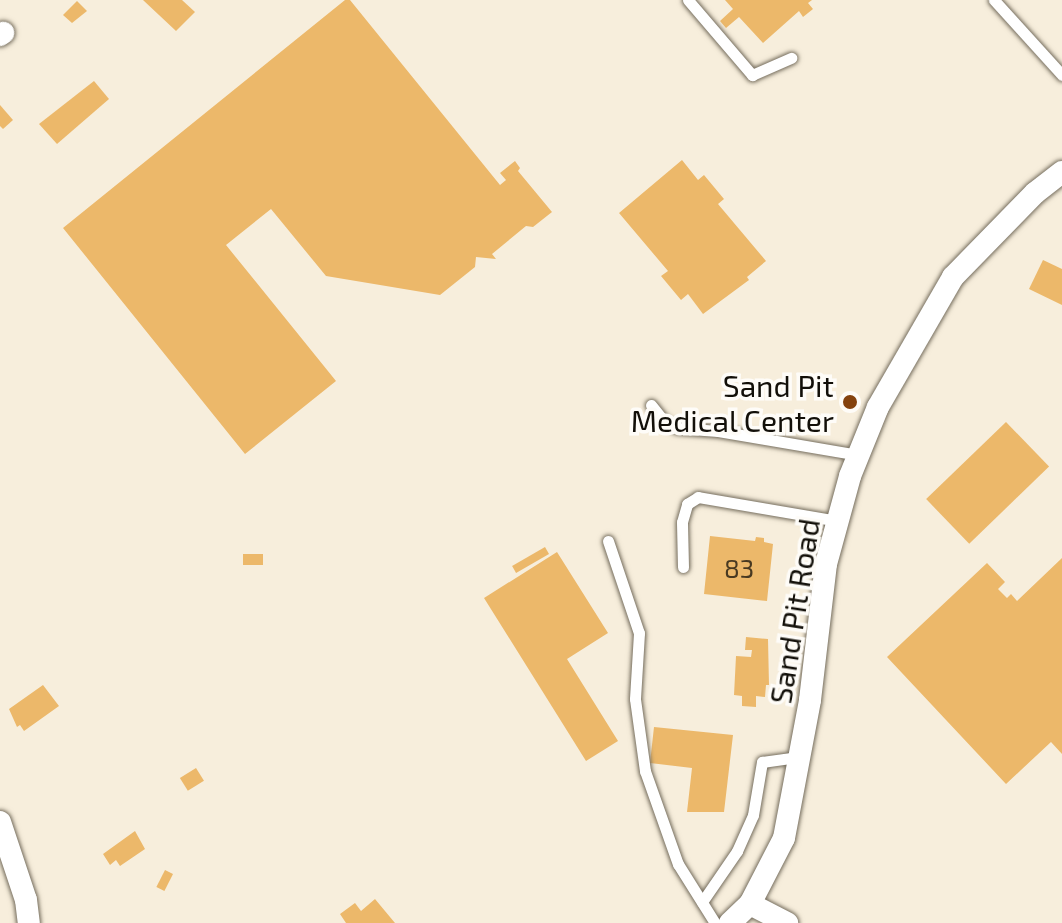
<!DOCTYPE html>
<html>
<head>
<meta charset="utf-8">
<style>
	body { margin:0 }
	#map { position:relative; width:1062px; height:923px; overflow:hidden; background:#f7eedc; font-family:"Exo 2",sans-serif }
	div>[style] { position:absolute }
	.building>* { inset:0; background:#ecb86a; transform-origin:0 0 }
	.roads { filter:drop-shadow(0 0 2px #756d5d) drop-shadow(0 0 2px #756d5d) }
	.service>* { height:11px; margin:-5.5px; padding:0 5.5px; transform-origin:5.5px; border-radius:5.5px; background:#fff }
	.minor>* { height:22px; margin:-11px; padding:0 11px; transform-origin:11px; border-radius:11px; background:#fff }
	.dots>* { width:22px; height:22px; translate:-50% -50%; box-sizing:border-box; border:4px solid #fefcf8; border-radius:50% }
	span { translate:-50% -50%; white-space:nowrap; text-align:center; line-height:1.15; -webkit-text-stroke:7px #fefcf8; paint-order:stroke }
	.number-label { font-size:26px; color:#483921 }
	.number-label span { -webkit-text-stroke-width:0 }
	.poi-label { font-size:30px; color:#120f09 }
	.right { translate:-100% -50%; text-align:right }
	.street-label { font-size:30px; color:#120f09 }
</style>
</head>
<body>
<div id="map">
	<div class="building">
		<i style="clip-path:polygon(143px 0,182px 0,195px 12px,176px 31px)"></i>
		<i style="clip-path:polygon(345px 0,350px 0,500px 185px,506px 180px,500px 173px,515px 161px,520px 168px,518px 171px,552px 212px,533px 227px,526px 226px,492px 254px,496px 259px,476px 257px,475px 267px,440px 295px,326px 276px,271px 209px,226px 245px,336px 381px,245px 454px,63px 228px)"></i>
		<i style="clip-path:polygon(725px 0,812px 0,808px 3px,813px 9px,803px 17px,799px 11px,763px 43px,739px 17px,726px 28px,720px 21px,733px 9px)"></i>
		<i style="clip-path:polygon(77px 1px,87px 11px,72px 23px,63px 15px)"></i>
		<i style="clip-path:polygon(94px 81px,109px 99px,57px 144px,39px 124px)"></i>
		<i style="clip-path:polygon(0 105px,13px 120px,3px 129px,0 126px)"></i>
		<i style="clip-path:polygon(682px 160px,698px 180px,704px 175px,724px 199px,718px 204px,766px 261px,747px 277px,749px 280px,703px 314px,688px 294px,681px 300px,661px 276px,668px 271px,619px 213px)"></i>
		<i style="clip-path:polygon(1043px 260px,1062px 269px,1062px 305px,1029px 289px)"></i>
		<i style="left:1006px;top:422px;width:62px;height:111px;rotate:46deg"></i>
		<i style="clip-path:polygon(710px 536px,755px 541px,756px 537px,764px 538px,764px 542px,773px 544px,767px 601px,704px 594px)"></i>
		<i style="left:545px;top:547px;width:8px;height:38px;rotate:60deg"></i>
		<i style="clip-path:polygon(557px 552px,608px 633px,567px 659px,618px 741px,586px 761px,484px 598px)"></i>
		<i style="left:243px;top:554px;width:20px;height:11px"></i>
		<i style="clip-path:polygon(1062px 558px,1062px 754px,1051px 742px,1006px 784px,887px 657px,987px 563px,1005px 582px,998px 589px,1007px 598px,1011px 594px,1017px 601px)"></i>
		<i style="clip-path:polygon(746px 637px,768px 639px,769px 685px,766px 685px,765px 697px,756px 696px,756px 707px,742px 706px,742px 696px,734px 695px,736px 656px,751px 657px,752px 650px,745px 650px)"></i>
		<i style="clip-path:polygon(43px 685px,59px 706px,24px 731px,20px 725px,17px 727px,9px 709px)"></i>
		<i style="clip-path:polygon(654px 727px,733px 735px,724px 812px,687px 812px,692px 768px,650px 763px)"></i>
		<i style="left:196px;top:768px;width:15px;height:19px;rotate:58deg"></i>
		<i style="clip-path:polygon(135px 831px,145px 849px,120px 866px,116px 860px,110px 865px,103px 854px)"></i>
		<i style="left:165px;top:870px;width:9px;height:19px;rotate:27deg"></i>
		<i style="clip-path:polygon(375px 899px,395px 923px,346px 923px,340px 914px,355px 903px,361px 911px)"></i>
	</div>
	<div class="roads">
		<div class="service">
			<i style="left:688px;top:0;width:99px;rotate:49.5deg"></i>
			<i style="left:752px;top:75px;width:43px;rotate:-23.6deg"></i>
			<i style="left:994px;top:0;width:101px;rotate:47.8deg"></i>
			<i style="left:651px;top:405px;width:22px;rotate:51deg"></i>
			<i style="left:665px;top:422px;width:14px;rotate:25deg"></i>
			<i style="left:678px;top:428px;width:40px;rotate:4.3deg"></i>
			<i style="left:718px;top:431px;width:142px;rotate:9.7deg"></i>
			<i style="left:608px;top:541px;width:97px;rotate:71.4deg"></i>
			<i style="left:639px;top:633px;width:66px;rotate:93.5deg"></i>
			<i style="left:635px;top:699px;width:73px;rotate:82.1deg"></i>
			<i style="left:645px;top:771px;width:99px;rotate:70.5deg"></i>
			<i style="left:678px;top:864px;width:70px;rotate:57.9deg"></i>
			<i style="left:683px;top:567px;width:45px;rotate:-91.3deg"></i>
			<i style="left:682px;top:522px;width:19px;rotate:-74deg"></i>
			<i style="left:687px;top:504px;width:13px;rotate:-32deg"></i>
			<i style="left:698px;top:497px;width:142px;rotate:9.7deg"></i>
			<i style="left:702px;top:902px;width:62px;rotate:-55.5deg"></i>
			<i style="left:737px;top:851px;width:39px;rotate:-66deg"></i>
			<i style="left:753px;top:815px;width:54px;rotate:-80.4deg"></i>
			<i style="left:762px;top:762px;width:37px;rotate:-8deg"></i>
		</div>
		<div class="minor">
			<i style="left:0;top:35px;width:4px;rotate:-34deg"></i>
			<i style="left:0;top:822px;width:82px;rotate:71.6deg"></i>
			<i style="left:26px;top:900px;width:23px;rotate:83deg"></i>
			<i style="left:750px;top:904px;width:42px;rotate:27.2deg"></i>
			<i style="left:730px;top:923px;width:28px;rotate:-44deg"></i>
			<i style="left:750px;top:904px;width:74px;rotate:-62.7deg"></i>
			<i style="left:784px;top:838px;width:140px;rotate:-79.3deg"></i>
			<i style="left:810px;top:700px;width:137px;rotate:-83.3deg"></i>
			<i style="left:826px;top:564px;width:91px;rotate:-74.7deg"></i>
			<i style="left:850px;top:476px;width:74px;rotate:-67.9deg"></i>
			<i style="left:878px;top:407px;width:150px;rotate:-60deg"></i>
			<i style="left:953px;top:277px;width:117px;rotate:-45.7deg"></i>
			<i style="left:1035px;top:193px;width:34px;rotate:-38deg"></i>
		</div>
	</div>
	<div class="dots">
		<i style="left:850px;top:402px;background:#84420e"></i>
	</div>
	<div class="number-label">
		<span style="left:739px;top:568px">83</span>
	</div>
	<div class="poi-label">
		<span class="right" style="left:834px;top:402px">Sand Pit<br>Medical Center</span>
	</div>
	<div class="street-label">
		<span style="left:794px;top:611px;rotate:-81deg">Sand Pit Road</span>
	</div>
</div>
</body>
</html>
